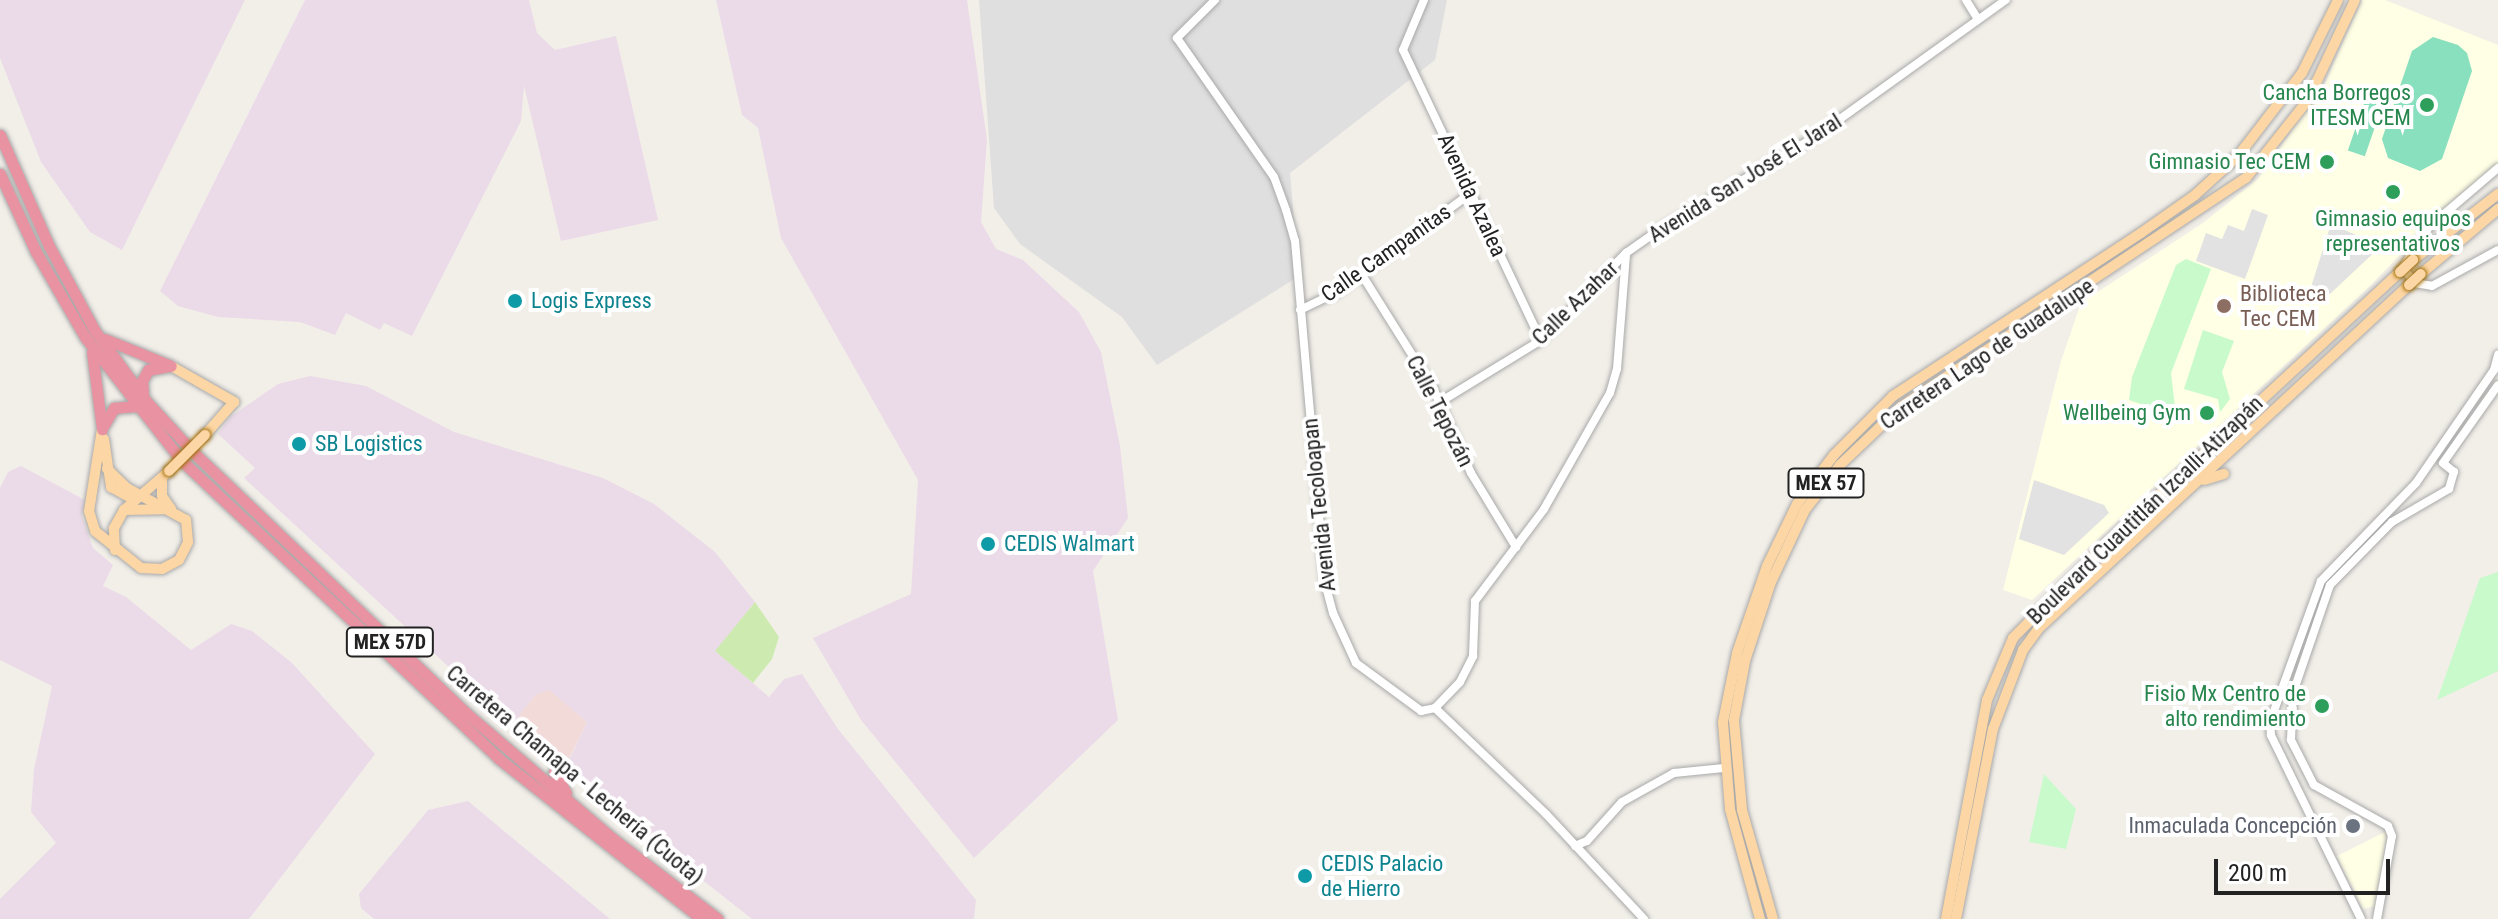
<!DOCTYPE html>
<html>
<head>
<meta charset="utf-8">
<style>
	body { margin:0 }
	#map { position:relative; width:2498px; height:919px; overflow:hidden; background:#f2efe9; font-family:"Roboto Condensed",sans-serif }
	div>[style] { position:absolute }
	.residential>* { inset:0; background:#e0dfdf }
	.commercial>* { inset:0; background:#f2dad9 }
	.industrial>* { inset:0; background:#ebdbe8 }
	.education>* { inset:0; background:#ffffe5 }
	.grass>* { inset:0; background:#cdebb0 }
	.park>* { inset:0; background:#c8facc }
	.pitch>* { inset:0; background:#88e0be; transform-origin:0 0 }
	.parking>* { inset:0; background:#e2e2e2 }
	.roads { filter:drop-shadow(0 0 2px #a9a9a9) drop-shadow(0 0 2px #a9a9a9) }
	.minor>* { height:8px; margin:-4px; padding:0 4px; transform-origin:4px; border-radius:4px; background:#fff }
	.major>* { height:10px; margin:-5px; padding:0 5px; transform-origin:5px; border-radius:5px; background:#fcd6a4 }
	.highway>* { height:11px; margin:-5.5px; padding:0 5.5px; transform-origin:5.5px; border-radius:5.5px; background:#e892a2 }
	.bridges { filter:drop-shadow(0 0 2px #a06b00) drop-shadow(0 0 2px #a06b00) }
	.major-bridge>* { height:10px; margin:-5px; padding:0 5px; transform-origin:5px; border-radius:5px; background:#fcd6a4 }
	.dots>* { width:22px; height:22px; translate:-50% -50%; box-sizing:border-box; border:4px solid #fff; border-radius:50% }
	span { translate:-50% -50%; white-space:nowrap; text-align:center; line-height:1.15; -webkit-text-stroke:8px #fff; paint-order:stroke }
	.shield-label span { padding:2px 6px; background:#fff; border:2px solid; border-radius:6px; -webkit-text-stroke-width:0 }
	.shield-label { font-size:20px; color:#222; font-weight:700 }
	.leisure-label { font-size:22px; color:#27864d }
	.right { translate:-100% -50%; text-align:right }
	.street-label { font-size:22px; color:#222 }
	.education-label { font-size:22px; color:#785e54 }
	.left { translate:0 -50%; text-align:left }
	.culture-label { font-size:22px; color:#0d838f }
	.worship-label { font-size:22px; color:#5b616d }
	.scale { position:absolute; left:2214px; top:859px; width:176px; height:36px; box-sizing:border-box; border:4px solid #222; border-top:0; padding-left:10px; font-size:24px; line-height:28px; white-space:nowrap; color:#222; -webkit-text-stroke:6px #fff; paint-order:stroke }
</style>
</head>
<body>
<div id="map">
	<div class="residential">
		<i style="clip-path:polygon(979px 0,1447px 0,1435px 60px,1290px 173px,1299px 276px,1157px 365px,1122px 317px,1020px 244px,994px 208px)"></i>
	</div>
	<div class="commercial">
		<i style="clip-path:polygon(549px 689px,587px 722px,566px 765px,515px 720px,535px 695px)"></i>
	</div>
	<div class="industrial">
		<i style="clip-path:polygon(0 0,245px 0,122px 250px,90px 232px,41px 162px,0 58px)"></i>
		<i style="clip-path:polygon(305px 0,529px 0,537px 33px,555px 50px,616px 36px,658px 220px,561px 241px,524px 86px,521px 121px,412px 336px,384px 323px,380px 330px,346px 313px,335px 335px,300px 322px,218px 317px,178px 306px,160px 291px)"></i>
		<i style="clip-path:polygon(716px 0,967px 0,987px 140px,981px 222px,996px 249px,1023px 260px,1079px 312px,1101px 352px,1120px 446px,1128px 518px,1093px 571px,1118px 720px,974px 858px,861px 720px,813px 638px,911px 594px,918px 480px,781px 238px,758px 128px,742px 115px)"></i>
		<i style="clip-path:polygon(310px 376px,366px 386px,454px 432px,603px 478px,654px 504px,715px 552px,755px 602px,716px 651px,769px 697px,784px 679px,802px 674px,838px 729px,976px 900px,974px 919px,752px 919px,564px 771px,587px 722px,549px 690px,535px 695px,512px 725px,244px 478px,255px 468px,218px 434px,230px 417px,278px 384px)"></i>
		<i style="clip-path:polygon(21px 466px,85px 500px,82px 516px,93px 548px,113px 565px,103px 586px,126px 597px,191px 650px,231px 624px,252px 631px,292px 663px,375px 754px,249px 919px,0 919px,0 899px,56px 843px,31px 812px,34px 769px,52px 686px,0 660px,0 488px,8px 472px)"></i>
		<i style="clip-path:polygon(468px 801px,610px 919px,374px 919px,361px 908px,359px 894px,428px 810px)"></i>
	</div>
	<div class="education">
		<i style="clip-path:polygon(2362px 0,2385px 0,2498px 45px,2498px 167px,2443px 210px,2371px 285px,2032px 600px,2003px 590px,2061px 361px,2081px 303px,2203px 223px,2258px 179px,2324px 86px)"></i>
		<i style="clip-path:polygon(2387px 831px,2376px 906px,2363px 909px,2337px 856px)"></i>
	</div>
	<div class="grass">
		<i style="clip-path:polygon(755px 602px,779px 637px,772px 659px,753px 683px,715px 651px)"></i>
	</div>
	<div class="park">
		<i style="clip-path:polygon(2186px 259px,2211px 269px,2171px 373px,2176px 416px,2129px 400px,2132px 377px,2176px 265px)"></i>
		<i style="clip-path:polygon(2203px 330px,2234px 341px,2222px 372px,2230px 399px,2220px 412px,2218px 399px,2184px 389px)"></i>
		<i style="clip-path:polygon(2498px 572px,2498px 671px,2437px 700px,2480px 578px)"></i>
		<i style="clip-path:polygon(2044px 774px,2076px 809px,2066px 849px,2029px 842px)"></i>
	</div>
	<div class="pitch">
		<i style="clip-path:polygon(2433px 37px,2458px 45px,2467px 53px,2472px 71px,2442px 159px,2420px 171px,2388px 158px,2382px 139px,2412px 51px)"></i>
		<i style="left:2369px;top:89px;width:18px;height:65px;rotate:19deg"></i>
	</div>
	<div class="parking">
		<i style="clip-path:polygon(2252px 209px,2268px 215px,2245px 279px,2196px 261px,2206px 233px,2222px 239px,2228px 225px,2244px 231px)"></i>
		<i style="clip-path:polygon(2331px 224px,2381px 246px,2330px 294px,2311px 287px)"></i>
		<i style="clip-path:polygon(2034px 480px,2104px 505px,2109px 513px,2064px 555px,2019px 539px)"></i>
	</div>
	<div class="roads">
		<div class="minor">
			<i style="left:1215px;top:0;width:54px;rotate:135deg"></i>
			<i style="left:1177px;top:38px;width:169px;rotate:55.1deg"></i>
			<i style="left:1274px;top:177px;width:35px;rotate:70deg"></i>
			<i style="left:1286px;top:210px;width:32px;rotate:74deg"></i>
			<i style="left:1295px;top:241px;width:343px;rotate:85deg"></i>
			<i style="left:1325px;top:583px;width:31px;rotate:75deg"></i>
			<i style="left:1333px;top:613px;width:55px;rotate:65.3deg"></i>
			<i style="left:1356px;top:663px;width:81px;rotate:36.4deg"></i>
			<i style="left:1421px;top:711px;width:14px;rotate:-12deg"></i>
			<i style="left:1424px;top:0;width:54px;rotate:112.8deg"></i>
			<i style="left:1403px;top:50px;width:321px;rotate:64.6deg"></i>
			<i style="left:1966px;top:0;width:22px;rotate:58deg"></i>
			<i style="left:2498px;top:168px;width:91px;rotate:139.5deg"></i>
			<i style="left:2429px;top:227px;width:48px;rotate:123deg"></i>
			<i style="left:2403px;top:267px;width:19px;rotate:55deg"></i>
			<i style="left:2414px;top:283px;width:18px;rotate:9deg"></i>
			<i style="left:2432px;top:286px;width:75px;rotate:-28.6deg"></i>
			<i style="left:1362px;top:275px;width:133px;rotate:57.9deg"></i>
			<i style="left:1433px;top:388px;width:93px;rotate:65.9deg"></i>
			<i style="left:1471px;top:473px;width:87px;rotate:58.7deg"></i>
			<i style="left:1300px;top:310px;width:41px;rotate:-25.9deg"></i>
			<i style="left:1337px;top:292px;width:167px;rotate:-36.5deg"></i>
			<i style="left:1440px;top:402px;width:119px;rotate:-31.5deg"></i>
			<i style="left:1541px;top:340px;width:122px;rotate:-45.7deg"></i>
			<i style="left:1626px;top:253px;width:37px;rotate:-35deg"></i>
			<i style="left:1656px;top:232px;width:185px;rotate:-30.9deg"></i>
			<i style="left:1815px;top:137px;width:235px;rotate:-35.7deg"></i>
			<i style="left:1435px;top:708px;width:36px;rotate:-46deg"></i>
			<i style="left:1460px;top:682px;width:29px;rotate:-63deg"></i>
			<i style="left:1473px;top:656px;width:55px;rotate:-87.9deg"></i>
			<i style="left:1475px;top:601px;width:115px;rotate:-53.1deg"></i>
			<i style="left:1544px;top:509px;width:133px;rotate:-60.4deg"></i>
			<i style="left:1610px;top:393px;width:25px;rotate:-74deg"></i>
			<i style="left:1617px;top:369px;width:115px;rotate:-85.5deg"></i>
			<i style="left:1435px;top:708px;width:153px;rotate:43.7deg"></i>
			<i style="left:1546px;top:814px;width:144px;rotate:47deg"></i>
			<i style="left:1575px;top:846px;width:13px;rotate:-23deg"></i>
			<i style="left:1587px;top:841px;width:52px;rotate:-48.1deg"></i>
			<i style="left:1622px;top:802px;width:60px;rotate:-29.1deg"></i>
			<i style="left:1674px;top:773px;width:50px;rotate:-5.7deg"></i>
			<i style="left:2361px;top:919px;width:205px;rotate:-116.1deg"></i>
			<i style="left:2271px;top:735px;width:13px;rotate:-94deg"></i>
			<i style="left:2270px;top:722px;width:150px;rotate:-70.1deg"></i>
			<i style="left:2321px;top:581px;width:136px;rotate:-45.9deg"></i>
			<i style="left:2416px;top:483px;width:137px;rotate:-55.4deg"></i>
			<i style="left:2494px;top:370px;width:16px;rotate:-75deg"></i>
			<i style="left:2377px;top:919px;width:84px;rotate:-79.8deg"></i>
			<i style="left:2392px;top:836px;width:11px;rotate:-112deg"></i>
			<i style="left:2388px;top:826px;width:85px;rotate:-151deg"></i>
			<i style="left:2314px;top:785px;width:51px;rotate:-117.1deg"></i>
			<i style="left:2291px;top:740px;width:47px;rotate:-87.6deg"></i>
			<i style="left:2293px;top:693px;width:114px;rotate:-71.1deg"></i>
			<i style="left:2330px;top:585px;width:88px;rotate:-45.5deg"></i>
			<i style="left:2392px;top:522px;width:66px;rotate:-30.1deg"></i>
			<i style="left:2449px;top:489px;width:18px;rotate:-74deg"></i>
			<i style="left:2454px;top:472px;width:14px;rotate:-141deg"></i>
			<i style="left:2443px;top:463px;width:95px;rotate:-54.8deg"></i>
		</div>
		<div class="major">
			<i style="left:2413px;top:260px;width:108px;rotate:-37.8deg"></i>
			<i style="left:2421px;top:274px;width:101px;rotate:-40.2deg"></i>
			<i style="left:171px;top:366px;width:73px;rotate:29.7deg"></i>
			<i style="left:234px;top:402px;width:44px;rotate:131.3deg"></i>
			<i style="left:102px;top:429px;width:83px;rotate:99deg"></i>
			<i style="left:89px;top:511px;width:21px;rotate:73deg"></i>
			<i style="left:95px;top:531px;width:59px;rotate:38.8deg"></i>
			<i style="left:141px;top:568px;width:21px;rotate:3deg"></i>
			<i style="left:162px;top:569px;width:19px;rotate:-28deg"></i>
			<i style="left:179px;top:560px;width:20px;rotate:-63deg"></i>
			<i style="left:188px;top:542px;width:22px;rotate:-95deg"></i>
			<i style="left:186px;top:520px;width:67px;rotate:-151.5deg"></i>
			<i style="left:127px;top:488px;width:28px;rotate:-136deg"></i>
			<i style="left:104px;top:439px;width:49px;rotate:81.7deg"></i>
			<i style="left:111px;top:487px;width:26px;rotate:29deg"></i>
			<i style="left:162px;top:478px;width:18px;rotate:90deg"></i>
			<i style="left:162px;top:496px;width:16px;rotate:55deg"></i>
			<i style="left:2204px;top:480px;width:21px;rotate:-17deg"></i>
			<i style="left:124px;top:510px;width:39px;rotate:-1deg"></i>
			<i style="left:115px;top:550px;width:22px;rotate:-93deg"></i>
			<i style="left:114px;top:528px;width:21px;rotate:-61deg"></i>
			<i style="left:124px;top:510px;width:60px;rotate:-40.9deg"></i>
			<i style="left:1760px;top:919px;width:114px;rotate:-105.3deg"></i>
			<i style="left:1730px;top:809px;width:87px;rotate:-94.6deg"></i>
			<i style="left:1723px;top:722px;width:70px;rotate:-78.5deg"></i>
			<i style="left:1737px;top:653px;width:92px;rotate:-71deg"></i>
			<i style="left:1767px;top:566px;width:69px;rotate:-64.2deg"></i>
			<i style="left:1797px;top:504px;width:61px;rotate:-52.9deg"></i>
			<i style="left:1834px;top:455px;width:83px;rotate:-45deg"></i>
			<i style="left:1893px;top:396px;width:297px;rotate:-33.3deg"></i>
			<i style="left:2141px;top:233px;width:66px;rotate:-35.1deg"></i>
			<i style="left:2195px;top:195px;width:58px;rotate:-42.2deg"></i>
			<i style="left:2238px;top:156px;width:105px;rotate:-52.4deg"></i>
			<i style="left:2302px;top:73px;width:81px;rotate:-63.7deg"></i>
			<i style="left:1773px;top:919px;width:113px;rotate:-105.9deg"></i>
			<i style="left:1742px;top:810px;width:90px;rotate:-95.1deg"></i>
			<i style="left:1734px;top:720px;width:60px;rotate:-79.4deg"></i>
			<i style="left:1745px;top:661px;width:83px;rotate:-71.8deg"></i>
			<i style="left:1771px;top:582px;width:80px;rotate:-64.7deg"></i>
			<i style="left:1805px;top:510px;width:57px;rotate:-52.1deg"></i>
			<i style="left:1840px;top:465px;width:84px;rotate:-43.6deg"></i>
			<i style="left:1901px;top:407px;width:414px;rotate:-33.6deg"></i>
			<i style="left:2246px;top:178px;width:100px;rotate:-51.5deg"></i>
			<i style="left:2308px;top:100px;width:110px;rotate:-64.8deg"></i>
			<i style="left:1946px;top:919px;width:223px;rotate:-79.4deg"></i>
			<i style="left:1987px;top:700px;width:67px;rotate:-67.2deg"></i>
			<i style="left:2013px;top:638px;width:132px;rotate:-45.3deg"></i>
			<i style="left:2106px;top:544px;width:401px;rotate:-42.8deg"></i>
			<i style="left:1956px;top:919px;width:194px;rotate:-79deg"></i>
			<i style="left:1993px;top:729px;width:85px;rotate:-69.2deg"></i>
			<i style="left:2023px;top:650px;width:26px;rotate:-54deg"></i>
			<i style="left:2038px;top:629px;width:506px;rotate:-42.84deg"></i>
		</div>
		<div class="highway">
			<i style="left:0;top:135px;width:121px;rotate:66.2deg"></i>
			<i style="left:49px;top:246px;width:97px;rotate:61.6deg"></i>
			<i style="left:95px;top:331px;width:87px;rotate:53.9deg"></i>
			<i style="left:146px;top:401px;width:69px;rotate:47.3deg"></i>
			<i style="left:193px;top:452px;width:378px;rotate:43.7deg"></i>
			<i style="left:466px;top:713px;width:192px;rotate:40.6deg"></i>
			<i style="left:612px;top:838px;width:133px;rotate:37.4deg"></i>
			<i style="left:0;top:174px;width:86px;rotate:65.2deg"></i>
			<i style="left:36px;top:252px;width:98px;rotate:60deg"></i>
			<i style="left:85px;top:337px;width:156px;rotate:52deg"></i>
			<i style="left:181px;top:460px;width:435px;rotate:43.2deg"></i>
			<i style="left:498px;top:758px;width:260px;rotate:38.3deg"></i>
			<i style="left:105px;top:339px;width:71px;rotate:22.2deg"></i>
			<i style="left:92px;top:352px;width:78px;rotate:82.6deg"></i>
			<i style="left:143px;top:393px;width:12px;rotate:-95deg"></i>
			<i style="left:142px;top:381px;width:13px;rotate:-61deg"></i>
			<i style="left:148px;top:370px;width:21px;rotate:-11deg"></i>
			<i style="left:104px;top:425px;width:20px;rotate:-60deg"></i>
			<i style="left:114px;top:408px;width:22px;rotate:-5deg"></i>
			<i style="left:554px;top:772px;width:24px;rotate:60deg"></i>
		</div>
	</div>
	<div class="bridges">
		<div class="major-bridge">
			<i style="left:2400px;top:272px;width:18px;rotate:-43deg"></i>
			<i style="left:2409px;top:285px;width:16px;rotate:-43deg"></i>
			<i style="left:169px;top:471px;width:51px;rotate:-45deg"></i>
		</div>
	</div>
	<div class="dots">
		<i style="left:2427px;top:105px;background:#2e9e5b"></i>
		<i style="left:2327px;top:162px;background:#2e9e5b"></i>
		<i style="left:2393px;top:192px;background:#2e9e5b"></i>
		<i style="left:515px;top:301px;background:#0f9aa8"></i>
		<i style="left:2224px;top:306px;background:#8d6e63"></i>
		<i style="left:2207px;top:413px;background:#2e9e5b"></i>
		<i style="left:299px;top:444px;background:#0f9aa8"></i>
		<i style="left:988px;top:544px;background:#0f9aa8"></i>
		<i style="left:2322px;top:706px;background:#2e9e5b"></i>
		<i style="left:2353px;top:826px;background:#6b7280"></i>
		<i style="left:1305px;top:876px;background:#0f9aa8"></i>
	</div>
	<div class="shield-label">
		<span style="left:1826px;top:483px">MEX 57</span>
		<span style="left:390px;top:642px">MEX 57D</span>
	</div>
	<div class="leisure-label">
		<span class="right" style="left:2411px;top:105px">Cancha Borregos<br>ITESM CEM</span>
		<span class="right" style="left:2311px;top:162px">Gimnasio Tec CEM</span>
		<span style="left:2393px;top:231px">Gimnasio equipos<br>representativos</span>
		<span class="right" style="left:2191px;top:413px">Wellbeing Gym</span>
		<span class="right" style="left:2306px;top:706px">Fisio Mx Centro de<br>alto rendimiento</span>
	</div>
	<div class="street-label">
		<span style="left:1745px;top:178px;rotate:-32deg">Avenida San José El Jaral</span>
		<span style="left:1472px;top:195px;rotate:65deg">Avenida Azalea</span>
		<span style="left:1386px;top:253px;rotate:-35deg">Calle Campanitas</span>
		<span style="left:1575px;top:303px;rotate:-44deg">Calle Azahar</span>
		<span style="left:1987px;top:354px;rotate:-34deg">Carretera Lago de Guadalupe</span>
		<span style="left:1440px;top:411px;rotate:63deg">Calle Tepozán</span>
		<span style="left:1319px;top:505px;rotate:-96deg">Avenida Tecoloapan</span>
		<span style="left:2145px;top:510px;rotate:-44deg">Boulevard Cuautitlán Izcalli-Atizapán</span>
		<span style="left:575px;top:775px;rotate:40deg">Carretera Chamapa - Lechería (Cuota)</span>
	</div>
	<div class="education-label">
		<span class="left" style="left:2240px;top:306px">Biblioteca<br>Tec CEM</span>
	</div>
	<div class="culture-label">
		<span class="left" style="left:531px;top:301px">Logis Express</span>
		<span class="left" style="left:315px;top:444px">SB Logistics</span>
		<span class="left" style="left:1004px;top:544px">CEDIS Walmart</span>
		<span class="left" style="left:1321px;top:876px">CEDIS Palacio<br>de Hierro</span>
	</div>
	<div class="worship-label">
		<span class="right" style="left:2337px;top:826px">Inmaculada Concepción</span>
	</div>
	<div class="scale">200 m</div>
</div>
</body>
</html>
